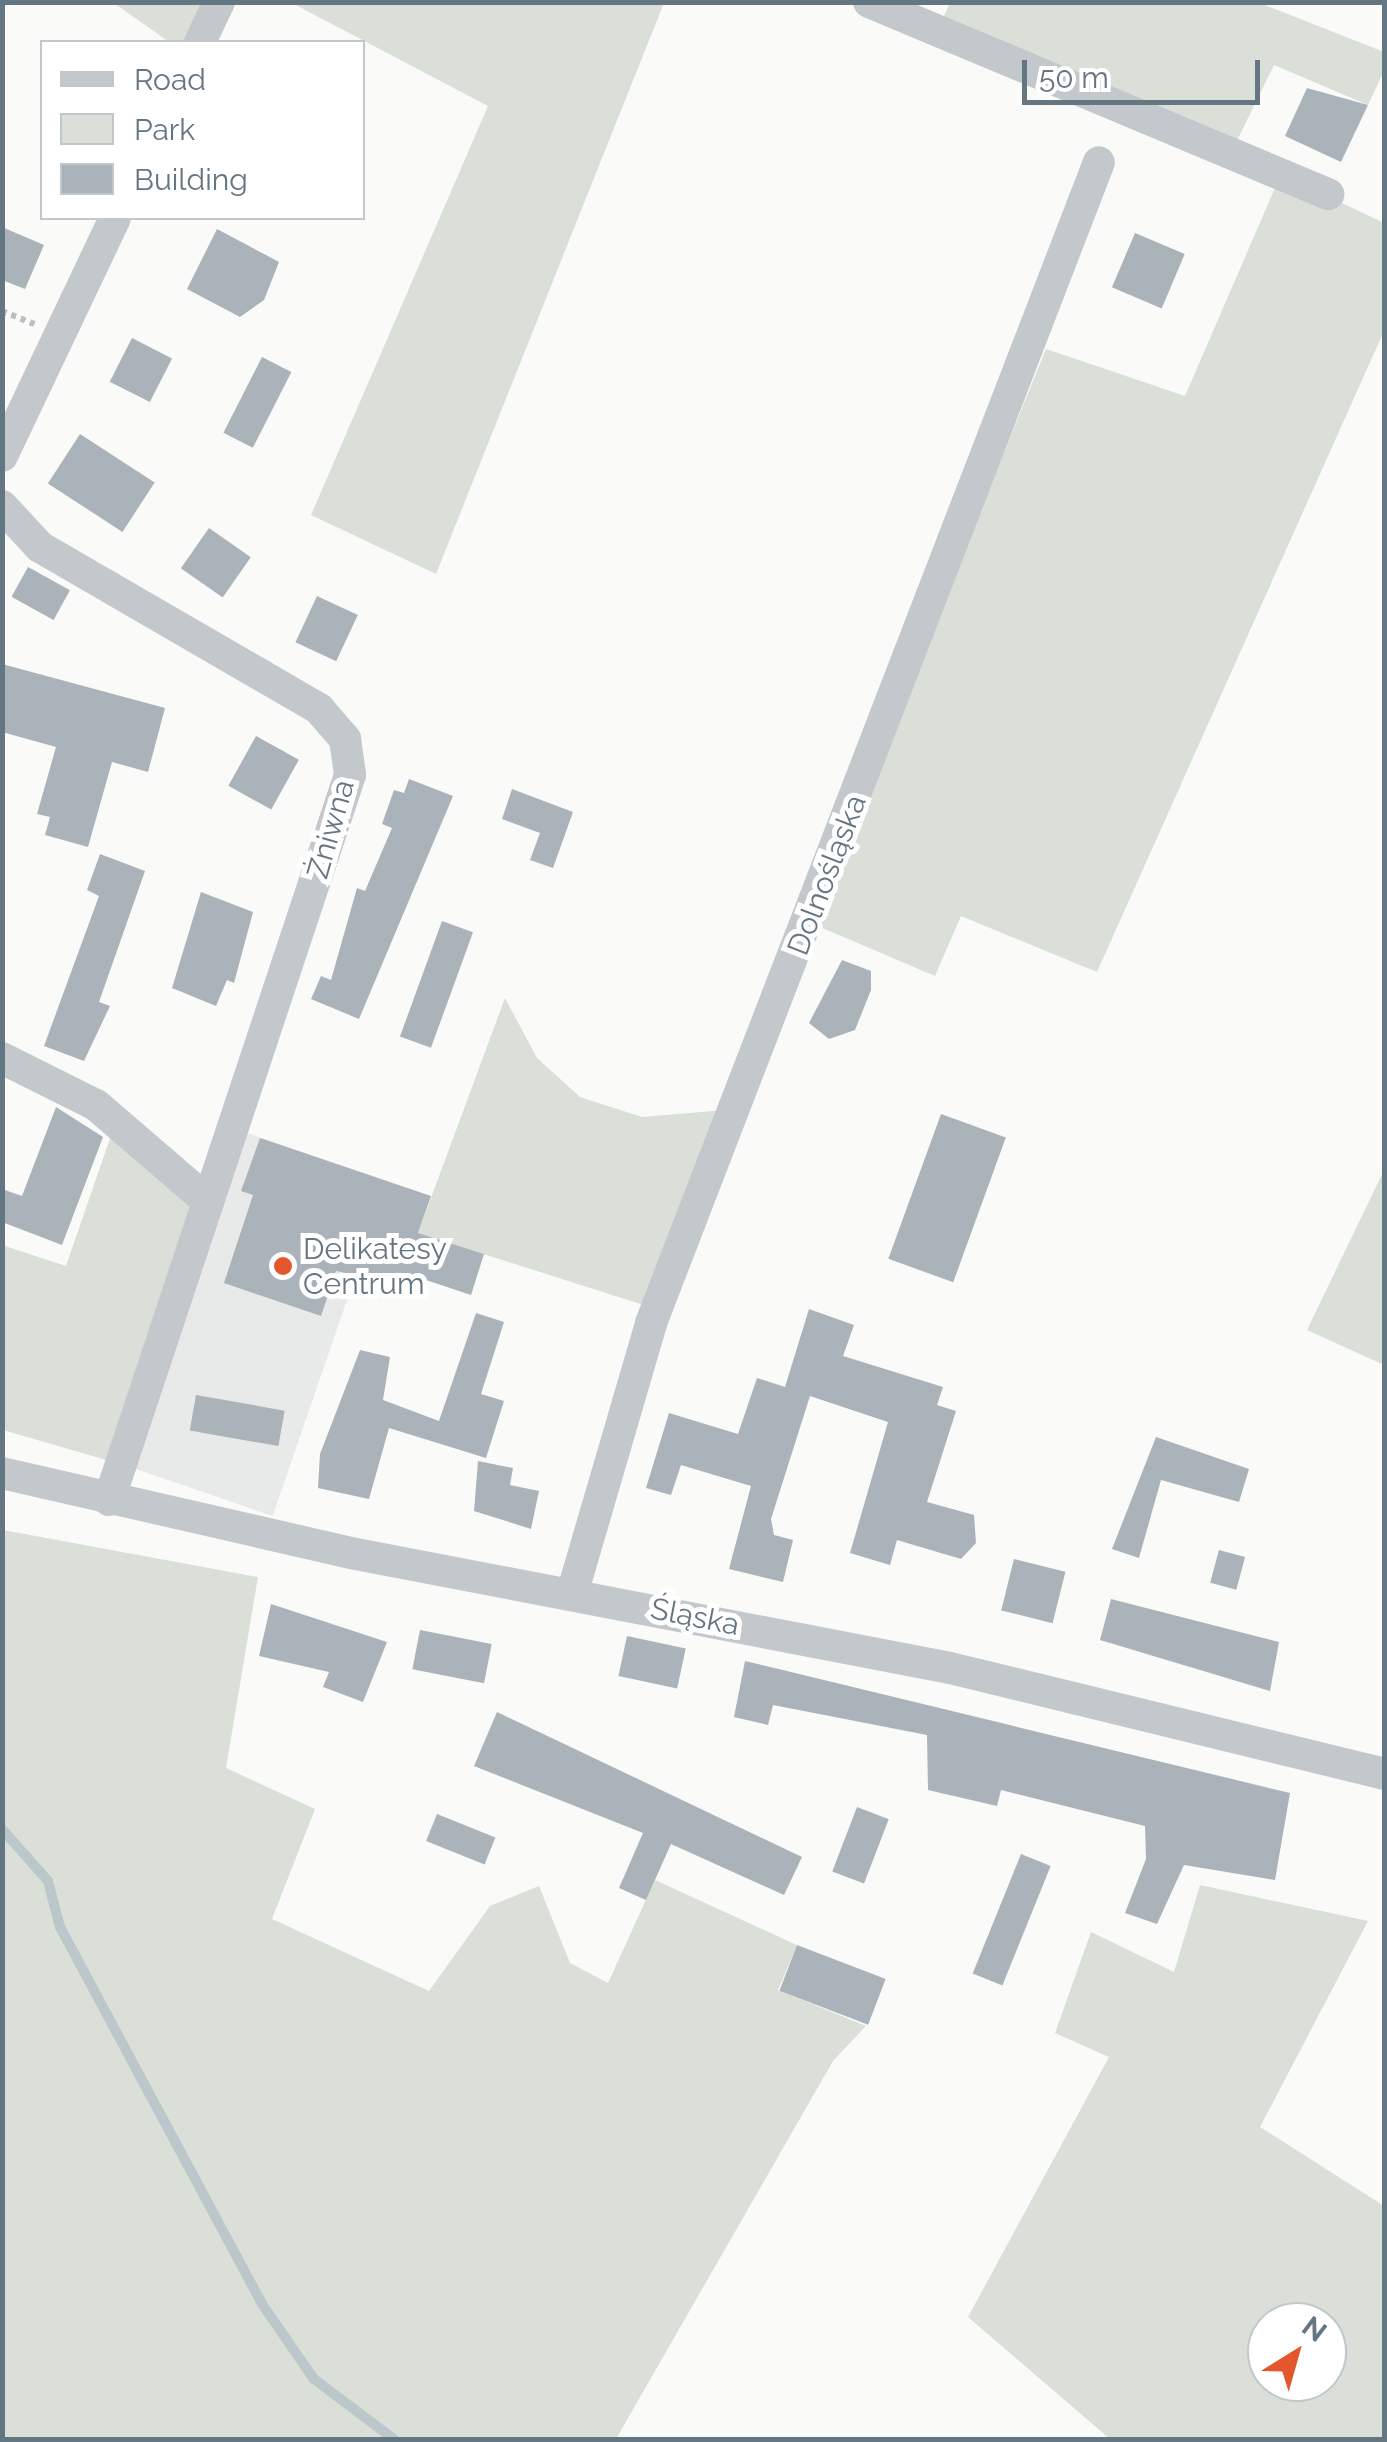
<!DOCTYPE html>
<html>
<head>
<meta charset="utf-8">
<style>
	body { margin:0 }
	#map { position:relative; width:1387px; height:2442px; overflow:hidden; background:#fafaf8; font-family:Raleway,sans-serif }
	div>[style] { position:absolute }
	.built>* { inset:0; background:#e8e9e9; transform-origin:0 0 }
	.green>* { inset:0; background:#dadfd7 }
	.stream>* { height:10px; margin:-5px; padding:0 5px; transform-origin:5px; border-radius:5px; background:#bbc7cb }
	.building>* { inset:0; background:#aab3b9; transform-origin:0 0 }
	.path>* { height:6px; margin-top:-3px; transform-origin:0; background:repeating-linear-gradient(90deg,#bbbfc2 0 5px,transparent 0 10px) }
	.minor>* { height:32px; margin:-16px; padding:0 16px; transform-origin:16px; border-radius:16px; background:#c3c8cc }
	.dots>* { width:28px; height:28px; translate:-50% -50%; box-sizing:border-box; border:5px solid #fff; border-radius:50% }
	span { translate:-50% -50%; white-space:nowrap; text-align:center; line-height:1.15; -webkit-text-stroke:10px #fff; paint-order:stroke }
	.street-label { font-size:30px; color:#657683 }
	.poi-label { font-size:30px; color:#657683 }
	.left { translate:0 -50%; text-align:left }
	.frame { position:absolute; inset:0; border:5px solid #657683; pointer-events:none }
	.legend { position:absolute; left:40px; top:40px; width:325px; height:180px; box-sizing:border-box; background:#fff; border:2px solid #c1c8cd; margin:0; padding:12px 18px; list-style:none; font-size:30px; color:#657683 }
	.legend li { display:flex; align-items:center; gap:20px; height:50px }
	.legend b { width:50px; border:2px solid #c1c8cd }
	.north { position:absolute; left:1247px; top:2302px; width:100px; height:100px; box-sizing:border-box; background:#fff; border:2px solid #c1c8cd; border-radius:50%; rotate:37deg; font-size:28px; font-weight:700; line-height:40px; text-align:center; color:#657683 }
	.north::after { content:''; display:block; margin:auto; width:35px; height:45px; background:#e4572e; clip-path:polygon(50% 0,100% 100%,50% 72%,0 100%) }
	.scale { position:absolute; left:1022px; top:60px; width:238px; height:45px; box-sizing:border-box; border:5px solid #657683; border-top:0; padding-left:12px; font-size:30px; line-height:35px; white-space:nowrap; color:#657683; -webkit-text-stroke:8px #fff; paint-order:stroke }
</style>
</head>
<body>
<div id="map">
	<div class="built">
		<i style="left:230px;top:1127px;width:167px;height:354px;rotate:19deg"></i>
	</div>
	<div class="green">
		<i style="clip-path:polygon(114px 3px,219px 3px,200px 42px,169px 42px)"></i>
		<i style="clip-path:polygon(292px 3px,664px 3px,436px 574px,311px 515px,488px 106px)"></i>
		<i style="clip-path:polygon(950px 3px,1260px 3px,1384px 52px,1384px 71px,1368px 105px,1274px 65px,1231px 153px,937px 31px)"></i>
		<i style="clip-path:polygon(1281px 174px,1384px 223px,1384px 331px,1097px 972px,961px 916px,935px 976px,813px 924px,1046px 349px,1185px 396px)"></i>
		<i style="clip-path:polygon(505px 998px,537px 1058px,580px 1097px,642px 1117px,736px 1109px,656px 1309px,418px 1233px)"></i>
		<i style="clip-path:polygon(116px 1121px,204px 1198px,120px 1464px,3px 1430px,2px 1245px,66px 1266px)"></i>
		<i style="clip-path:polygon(1384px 1170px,1384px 1365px,1307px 1330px)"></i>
		<i style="clip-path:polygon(3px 1530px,258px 1577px,226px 1768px,315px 1809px,272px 1919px,429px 1991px,490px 1906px,539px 1886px,570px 1963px,608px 1983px,655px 1880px,797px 1945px,778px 1990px,866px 2026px,833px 2061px,616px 2439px,3px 2439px)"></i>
		<i style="clip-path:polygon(evenodd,1200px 1885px,1368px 1921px,1260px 2127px,1384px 2206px,1384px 2439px,1110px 2439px,968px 2317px,1109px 2057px,1055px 2033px,1091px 1932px,1174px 1972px,1200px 1885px,1267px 2322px,1327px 2322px,1327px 2382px,1267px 2382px,1267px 2322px)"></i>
	</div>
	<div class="stream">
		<i style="left:2px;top:1829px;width:69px;rotate:48.5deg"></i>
		<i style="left:48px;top:1881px;width:48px;rotate:75.4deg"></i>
		<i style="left:60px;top:1927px;width:428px;rotate:61.8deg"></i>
		<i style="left:262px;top:2304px;width:91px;rotate:55.3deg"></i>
		<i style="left:314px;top:2379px;width:101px;rotate:37deg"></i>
	</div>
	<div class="building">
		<i style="clip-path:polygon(1307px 88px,1368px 105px,1341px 162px,1285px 136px)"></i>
		<i style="clip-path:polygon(2px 227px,44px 245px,25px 289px,2px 280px)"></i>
		<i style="clip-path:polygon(217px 229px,279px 262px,264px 300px,240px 317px,187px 289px)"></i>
		<i style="left:1135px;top:233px;width:54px;height:59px;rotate:23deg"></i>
		<i style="left:132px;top:338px;width:45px;height:49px;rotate:27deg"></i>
		<i style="left:262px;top:357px;width:33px;height:85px;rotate:27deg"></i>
		<i style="left:80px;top:434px;width:89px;height:59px;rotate:33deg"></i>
		<i style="left:209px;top:528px;width:51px;height:49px;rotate:35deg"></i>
		<i style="left:28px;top:567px;width:48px;height:34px;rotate:29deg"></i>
		<i style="left:317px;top:596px;width:45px;height:51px;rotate:25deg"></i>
		<i style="clip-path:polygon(2px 664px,165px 708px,148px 772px,112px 762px,88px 847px,45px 835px,50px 817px,37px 814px,56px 747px,2px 732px)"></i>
		<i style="left:256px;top:736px;width:49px;height:57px;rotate:29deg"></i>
		<i style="clip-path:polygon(409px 779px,453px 796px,359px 1019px,311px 999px,321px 976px,331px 980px,357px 888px,365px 891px,392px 828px,382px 824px,394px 790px,404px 793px)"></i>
		<i style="clip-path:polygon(512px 789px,573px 812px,553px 868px,530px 860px,540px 833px,502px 819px)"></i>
		<i style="clip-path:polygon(100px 854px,145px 871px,99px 1002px,110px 1006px,84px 1061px,44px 1046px,99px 896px,87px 890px)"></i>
		<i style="clip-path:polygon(201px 892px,253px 912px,234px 983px,227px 980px,216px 1006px,172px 988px)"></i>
		<i style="left:442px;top:921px;width:33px;height:123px;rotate:20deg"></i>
		<i style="clip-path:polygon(842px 960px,871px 971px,871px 990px,855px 1030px,829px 1039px,809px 1023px)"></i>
		<i style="clip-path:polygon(56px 1107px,103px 1137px,62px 1245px,2px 1222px,2px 1189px,22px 1196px)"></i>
		<i style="left:941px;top:1114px;width:69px;height:154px;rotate:20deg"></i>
		<i style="clip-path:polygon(260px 1138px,431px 1196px,418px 1233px,484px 1254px,471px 1295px,417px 1277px,413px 1287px,336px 1271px,321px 1316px,224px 1283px,253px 1195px,241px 1191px)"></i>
		<i style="clip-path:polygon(809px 1309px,854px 1325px,843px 1356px,943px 1387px,937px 1405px,956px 1411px,927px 1502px,974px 1515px,976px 1543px,961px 1559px,897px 1540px,890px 1565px,850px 1553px,888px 1422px,810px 1396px,771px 1519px,774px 1535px,793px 1540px,783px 1582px,729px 1569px,751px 1486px,681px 1465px,671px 1495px,646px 1488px,669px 1413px,738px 1434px,757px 1378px,785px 1387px)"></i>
		<i style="clip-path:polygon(476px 1313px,504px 1322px,481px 1394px,504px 1401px,486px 1458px,389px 1428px,369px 1499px,318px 1488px,320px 1454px,360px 1350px,390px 1357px,383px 1400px,439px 1421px)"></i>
		<i style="left:196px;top:1395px;width:90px;height:36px;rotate:10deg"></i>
		<i style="clip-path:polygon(1156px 1437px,1249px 1469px,1239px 1502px,1161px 1480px,1139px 1558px,1112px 1549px)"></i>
		<i style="clip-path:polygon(478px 1461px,513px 1468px,510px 1485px,539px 1491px,531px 1529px,474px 1511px)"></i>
		<i style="left:1219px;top:1550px;width:27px;height:34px;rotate:15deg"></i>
		<i style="left:1014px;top:1559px;width:53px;height:53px;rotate:14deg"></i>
		<i style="clip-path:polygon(1111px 1599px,1279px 1642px,1270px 1691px,1100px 1640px)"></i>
		<i style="clip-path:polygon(271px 1604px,387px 1642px,363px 1702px,323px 1687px,329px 1672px,259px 1656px)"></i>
		<i style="left:420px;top:1630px;width:73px;height:40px;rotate:11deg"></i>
		<i style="left:627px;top:1636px;width:60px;height:41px;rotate:12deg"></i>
		<i style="clip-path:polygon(745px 1661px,1290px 1793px,1275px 1880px,1184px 1865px,1157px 1924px,1125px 1913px,1146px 1859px,1145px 1826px,1001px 1790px,997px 1806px,928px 1790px,927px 1735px,773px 1705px,768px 1725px,734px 1717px)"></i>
		<i style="clip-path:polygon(497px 1712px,802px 1857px,784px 1895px,671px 1844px,646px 1900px,619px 1888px,643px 1833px,474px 1766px)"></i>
		<i style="left:857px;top:1807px;width:34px;height:69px;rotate:21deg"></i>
		<i style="left:437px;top:1814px;width:63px;height:29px;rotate:22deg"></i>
		<i style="left:1021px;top:1854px;width:32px;height:129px;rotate:22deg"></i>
		<i style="left:797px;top:1945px;width:95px;height:49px;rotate:21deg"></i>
	</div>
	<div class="path">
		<i style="left:2px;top:311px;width:35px;rotate:22deg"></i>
	</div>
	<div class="minor">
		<i style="left:869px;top:2px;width:498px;rotate:22.7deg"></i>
		<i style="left:200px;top:42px;width:44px;rotate:-64.6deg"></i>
		<i style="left:2px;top:456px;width:263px;rotate:-64.6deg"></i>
		<i style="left:2px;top:506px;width:56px;rotate:47.2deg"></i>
		<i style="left:40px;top:547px;width:323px;rotate:30.1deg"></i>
		<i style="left:319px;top:709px;width:40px;rotate:49deg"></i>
		<i style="left:345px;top:739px;width:36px;rotate:82deg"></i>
		<i style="left:350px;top:775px;width:764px;rotate:108.39deg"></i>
		<i style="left:2px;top:1058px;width:105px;rotate:26.6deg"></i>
		<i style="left:96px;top:1105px;width:143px;rotate:40.7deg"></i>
		<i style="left:2px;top:1473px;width:363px;rotate:12.9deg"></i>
		<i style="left:356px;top:1554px;width:605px;rotate:10.86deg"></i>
		<i style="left:950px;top:1668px;width:447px;rotate:13.7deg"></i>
		<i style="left:572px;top:1594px;width:282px;rotate:-73.7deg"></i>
		<i style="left:651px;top:1323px;width:1244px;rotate:-68.9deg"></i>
	</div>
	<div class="dots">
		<i style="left:283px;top:1266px;background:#e4572e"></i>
	</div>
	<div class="street-label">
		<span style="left:331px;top:829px;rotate:-74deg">Żniwna</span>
		<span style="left:827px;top:875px;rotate:-69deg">Dolnośląska</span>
		<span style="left:695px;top:1617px;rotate:11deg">Śląska</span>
	</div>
	<div class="poi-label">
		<span class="left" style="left:303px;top:1266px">Delikatesy<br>Centrum</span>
	</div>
	<div class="frame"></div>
	<ul class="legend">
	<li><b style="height:12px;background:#c3c8cc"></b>Road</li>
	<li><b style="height:28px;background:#dadfd7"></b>Park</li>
	<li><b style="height:28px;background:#aab3b9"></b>Building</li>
	</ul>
	<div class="north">N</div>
	<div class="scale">50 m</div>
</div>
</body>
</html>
